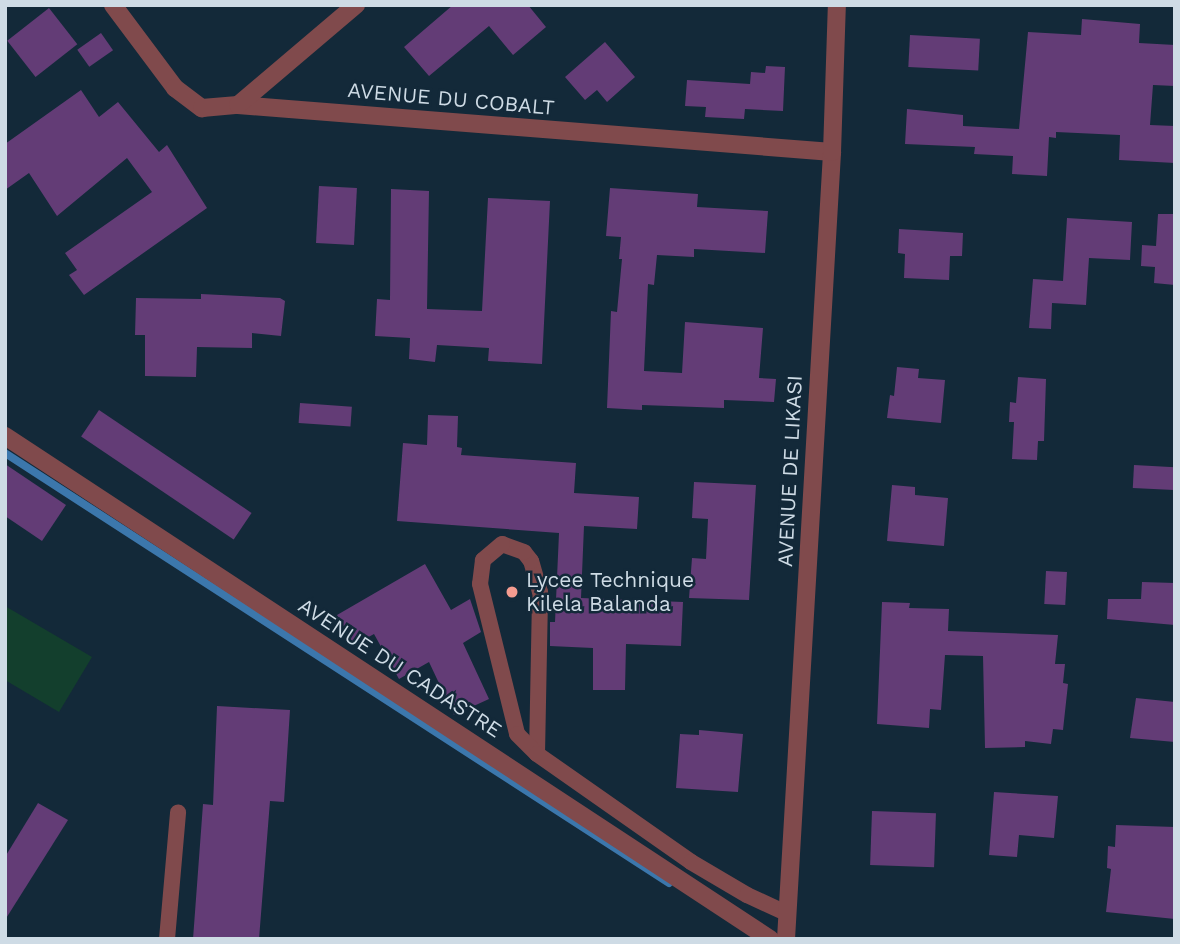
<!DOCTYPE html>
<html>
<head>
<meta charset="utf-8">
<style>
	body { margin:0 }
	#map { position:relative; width:1180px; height:944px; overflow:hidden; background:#132939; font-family:"Work Sans",sans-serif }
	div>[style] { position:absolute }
	.green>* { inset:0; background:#133f2d }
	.stream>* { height:8px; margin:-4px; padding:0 4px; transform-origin:4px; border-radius:4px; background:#3c77ac }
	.building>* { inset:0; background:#633c76; transform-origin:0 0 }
	.service>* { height:16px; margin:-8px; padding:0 8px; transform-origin:8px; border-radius:8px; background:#804a4c }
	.minor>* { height:18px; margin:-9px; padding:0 9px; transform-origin:9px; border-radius:9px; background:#804a4c }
	.dots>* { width:19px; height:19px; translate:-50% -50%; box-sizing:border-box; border:4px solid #132939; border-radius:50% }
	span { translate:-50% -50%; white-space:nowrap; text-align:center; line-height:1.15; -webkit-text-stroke:5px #132939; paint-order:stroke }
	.street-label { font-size:21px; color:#cedbe5 }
	.poi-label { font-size:21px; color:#cedbe5 }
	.left { translate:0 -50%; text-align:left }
	.frame { position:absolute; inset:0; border:7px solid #cedbe5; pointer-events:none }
</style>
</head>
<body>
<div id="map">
	<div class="green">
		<i style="clip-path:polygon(5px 606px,92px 657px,59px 712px,5px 680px)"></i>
	</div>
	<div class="stream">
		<i style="left:5px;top:453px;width:791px;rotate:32.93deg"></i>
	</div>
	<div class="building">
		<i style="clip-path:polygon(453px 5px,528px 5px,546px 27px,513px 55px,489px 26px,429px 76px,404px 47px)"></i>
		<i style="left:49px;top:8px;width:46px;height:53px;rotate:52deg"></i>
		<i style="clip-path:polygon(1082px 19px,1140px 24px,1139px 43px,1175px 45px,1175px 86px,1153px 85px,1150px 125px,1175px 126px,1175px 163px,1119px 160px,1120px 135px,1056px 132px,1056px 138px,1049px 137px,1047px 176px,1012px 174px,1013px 156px,974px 154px,975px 147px,905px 144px,907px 109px,963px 115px,963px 126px,1019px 129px,1028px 32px,1081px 35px)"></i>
		<i style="left:101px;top:33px;width:21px;height:29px;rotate:55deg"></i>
		<i style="left:910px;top:35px;width:70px;height:32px;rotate:3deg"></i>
		<i style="clip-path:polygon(605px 42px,635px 77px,607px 102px,597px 90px,585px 100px,565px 77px)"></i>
		<i style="clip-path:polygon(766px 66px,785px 67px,783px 111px,745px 109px,744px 119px,705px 117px,706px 107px,685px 106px,687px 80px,750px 84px,751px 72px,765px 73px)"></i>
		<i style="clip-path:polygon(81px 90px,99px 117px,118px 102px,159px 152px,167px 145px,207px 208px,84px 295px,69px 275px,77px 270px,65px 253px,152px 192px,127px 158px,57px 216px,29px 173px,5px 190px,5px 144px)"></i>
		<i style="left:319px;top:186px;width:38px;height:57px;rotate:3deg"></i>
		<i style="clip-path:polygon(610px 188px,698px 194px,697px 207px,768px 211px,765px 253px,694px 249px,694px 257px,657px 255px,654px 285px,648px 284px,644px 371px,682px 373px,685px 322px,763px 328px,759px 378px,776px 379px,774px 402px,724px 400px,724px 408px,642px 405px,642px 410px,607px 408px,611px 311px,617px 312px,622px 259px,619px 259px,621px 237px,606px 236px)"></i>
		<i style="clip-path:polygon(391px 189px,429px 191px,427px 309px,482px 311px,488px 198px,550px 201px,542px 364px,488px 361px,489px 348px,437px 345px,435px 362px,409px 359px,410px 338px,375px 336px,377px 299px,390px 300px)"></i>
		<i style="clip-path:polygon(1158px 214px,1175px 214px,1175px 285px,1154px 283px,1155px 267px,1141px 266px,1142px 245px,1156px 246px)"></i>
		<i style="clip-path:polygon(1067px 218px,1132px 222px,1130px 260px,1089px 258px,1086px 305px,1052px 303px,1051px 329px,1029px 328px,1033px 279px,1063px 281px)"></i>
		<i style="clip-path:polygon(899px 229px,963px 233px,962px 256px,950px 256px,949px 280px,904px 278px,905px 254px,898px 253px)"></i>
		<i style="clip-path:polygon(201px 294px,280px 298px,285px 301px,281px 336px,252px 333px,252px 348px,197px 347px,196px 377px,145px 376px,145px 335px,135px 335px,136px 298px,201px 299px)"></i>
		<i style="clip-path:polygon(897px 367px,919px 369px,918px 378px,945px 380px,941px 423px,887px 418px,890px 395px,894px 396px)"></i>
		<i style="clip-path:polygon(1018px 377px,1046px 379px,1044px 441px,1038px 441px,1037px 460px,1012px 459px,1014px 422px,1009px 422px,1010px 402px,1016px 403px)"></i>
		<i style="left:300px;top:403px;width:52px;height:20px;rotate:4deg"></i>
		<i style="left:99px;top:410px;width:184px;height:32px;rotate:34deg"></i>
		<i style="clip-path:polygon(428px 415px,458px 416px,457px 447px,462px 448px,461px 455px,576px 463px,574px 493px,639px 497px,637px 529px,584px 526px,581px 598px,683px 602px,681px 646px,626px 644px,625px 690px,593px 690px,593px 648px,550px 646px,550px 622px,555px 622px,559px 533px,397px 521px,403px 443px,427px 445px)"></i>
		<i style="clip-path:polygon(5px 464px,66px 505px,42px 541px,5px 516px)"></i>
		<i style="left:1134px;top:465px;width:41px;height:23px;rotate:3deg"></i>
		<i style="clip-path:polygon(694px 482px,756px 485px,749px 600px,689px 598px,692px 558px,706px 559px,708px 519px,692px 518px)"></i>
		<i style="clip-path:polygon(892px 485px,915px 487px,915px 495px,948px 498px,944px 546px,887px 541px)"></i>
		<i style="clip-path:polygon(425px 564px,451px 610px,470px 599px,481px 632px,463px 643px,489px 699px,454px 715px,429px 662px,399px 679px,374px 634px,354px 645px,337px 615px)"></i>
		<i style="left:1046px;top:571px;width:21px;height:33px;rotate:3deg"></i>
		<i style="clip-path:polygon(1142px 582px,1175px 583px,1175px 625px,1107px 619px,1108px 599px,1141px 599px)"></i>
		<i style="clip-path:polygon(882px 602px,910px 603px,909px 608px,949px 609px,948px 631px,1058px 635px,1055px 664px,1065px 664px,1063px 683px,1068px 684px,1063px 730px,1053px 729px,1051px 744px,1025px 741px,1025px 747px,985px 748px,983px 656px,945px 655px,941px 710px,930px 709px,929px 728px,877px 724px)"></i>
		<i style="clip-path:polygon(1136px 698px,1175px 702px,1175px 742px,1130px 738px)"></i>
		<i style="clip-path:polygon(217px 706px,290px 710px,284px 802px,270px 801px,259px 939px,193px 939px,203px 804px,213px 805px)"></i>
		<i style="clip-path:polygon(699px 730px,743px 734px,738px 792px,676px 788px,680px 734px,699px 735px)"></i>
		<i style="clip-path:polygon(994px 792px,1058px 796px,1054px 838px,1019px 835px,1017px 857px,989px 855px)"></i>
		<i style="clip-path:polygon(38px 803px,68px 820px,5px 920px,5px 857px)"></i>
		<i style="left:872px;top:811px;width:64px;height:54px;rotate:2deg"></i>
		<i style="clip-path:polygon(1116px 825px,1175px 827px,1175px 919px,1106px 912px,1111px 869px,1107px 868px,1108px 846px,1115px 847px)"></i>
	</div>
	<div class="service">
		<i style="left:537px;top:754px;width:162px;rotate:-88.9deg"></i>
		<i style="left:540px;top:592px;width:32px;rotate:-106deg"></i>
		<i style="left:531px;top:561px;width:11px;rotate:-128deg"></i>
		<i style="left:524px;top:552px;width:23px;rotate:-160deg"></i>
		<i style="left:502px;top:544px;width:25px;rotate:140deg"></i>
		<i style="left:483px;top:560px;width:24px;rotate:97deg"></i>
		<i style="left:480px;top:584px;width:154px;rotate:76.1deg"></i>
		<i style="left:517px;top:734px;width:28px;rotate:45deg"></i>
		<i style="left:537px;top:754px;width:188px;rotate:35deg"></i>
		<i style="left:691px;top:862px;width:65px;rotate:30.5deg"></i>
		<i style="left:747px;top:895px;width:43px;rotate:24.8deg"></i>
		<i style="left:167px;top:939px;width:127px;rotate:-85deg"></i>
	</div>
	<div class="minor">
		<i style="left:113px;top:5px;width:104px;rotate:53.2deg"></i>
		<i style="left:175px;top:88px;width:34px;rotate:37deg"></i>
		<i style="left:202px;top:108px;width:36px;rotate:-5deg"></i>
		<i style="left:238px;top:105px;width:596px;rotate:4.52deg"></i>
		<i style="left:238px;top:105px;width:155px;rotate:-40.3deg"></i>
		<i style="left:5px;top:436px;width:916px;rotate:33.33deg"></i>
		<i style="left:786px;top:939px;width:788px;rotate:-86.65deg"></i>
		<i style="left:832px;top:152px;width:147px;rotate:-88.1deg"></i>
	</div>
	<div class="dots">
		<i style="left:512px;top:592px;background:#f59c90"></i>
	</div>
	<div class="street-label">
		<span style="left:451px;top:99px;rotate:5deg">AVENUE DU COBALT</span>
		<span style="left:790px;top:471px;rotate:-87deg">AVENUE DE LIKASI</span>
		<span style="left:400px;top:668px;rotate:33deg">AVENUE DU CADASTRE</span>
	</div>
	<div class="poi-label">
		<span class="left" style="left:526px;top:592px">Lycee Technique<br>Kilela Balanda</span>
	</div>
	<div class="frame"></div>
</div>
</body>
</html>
